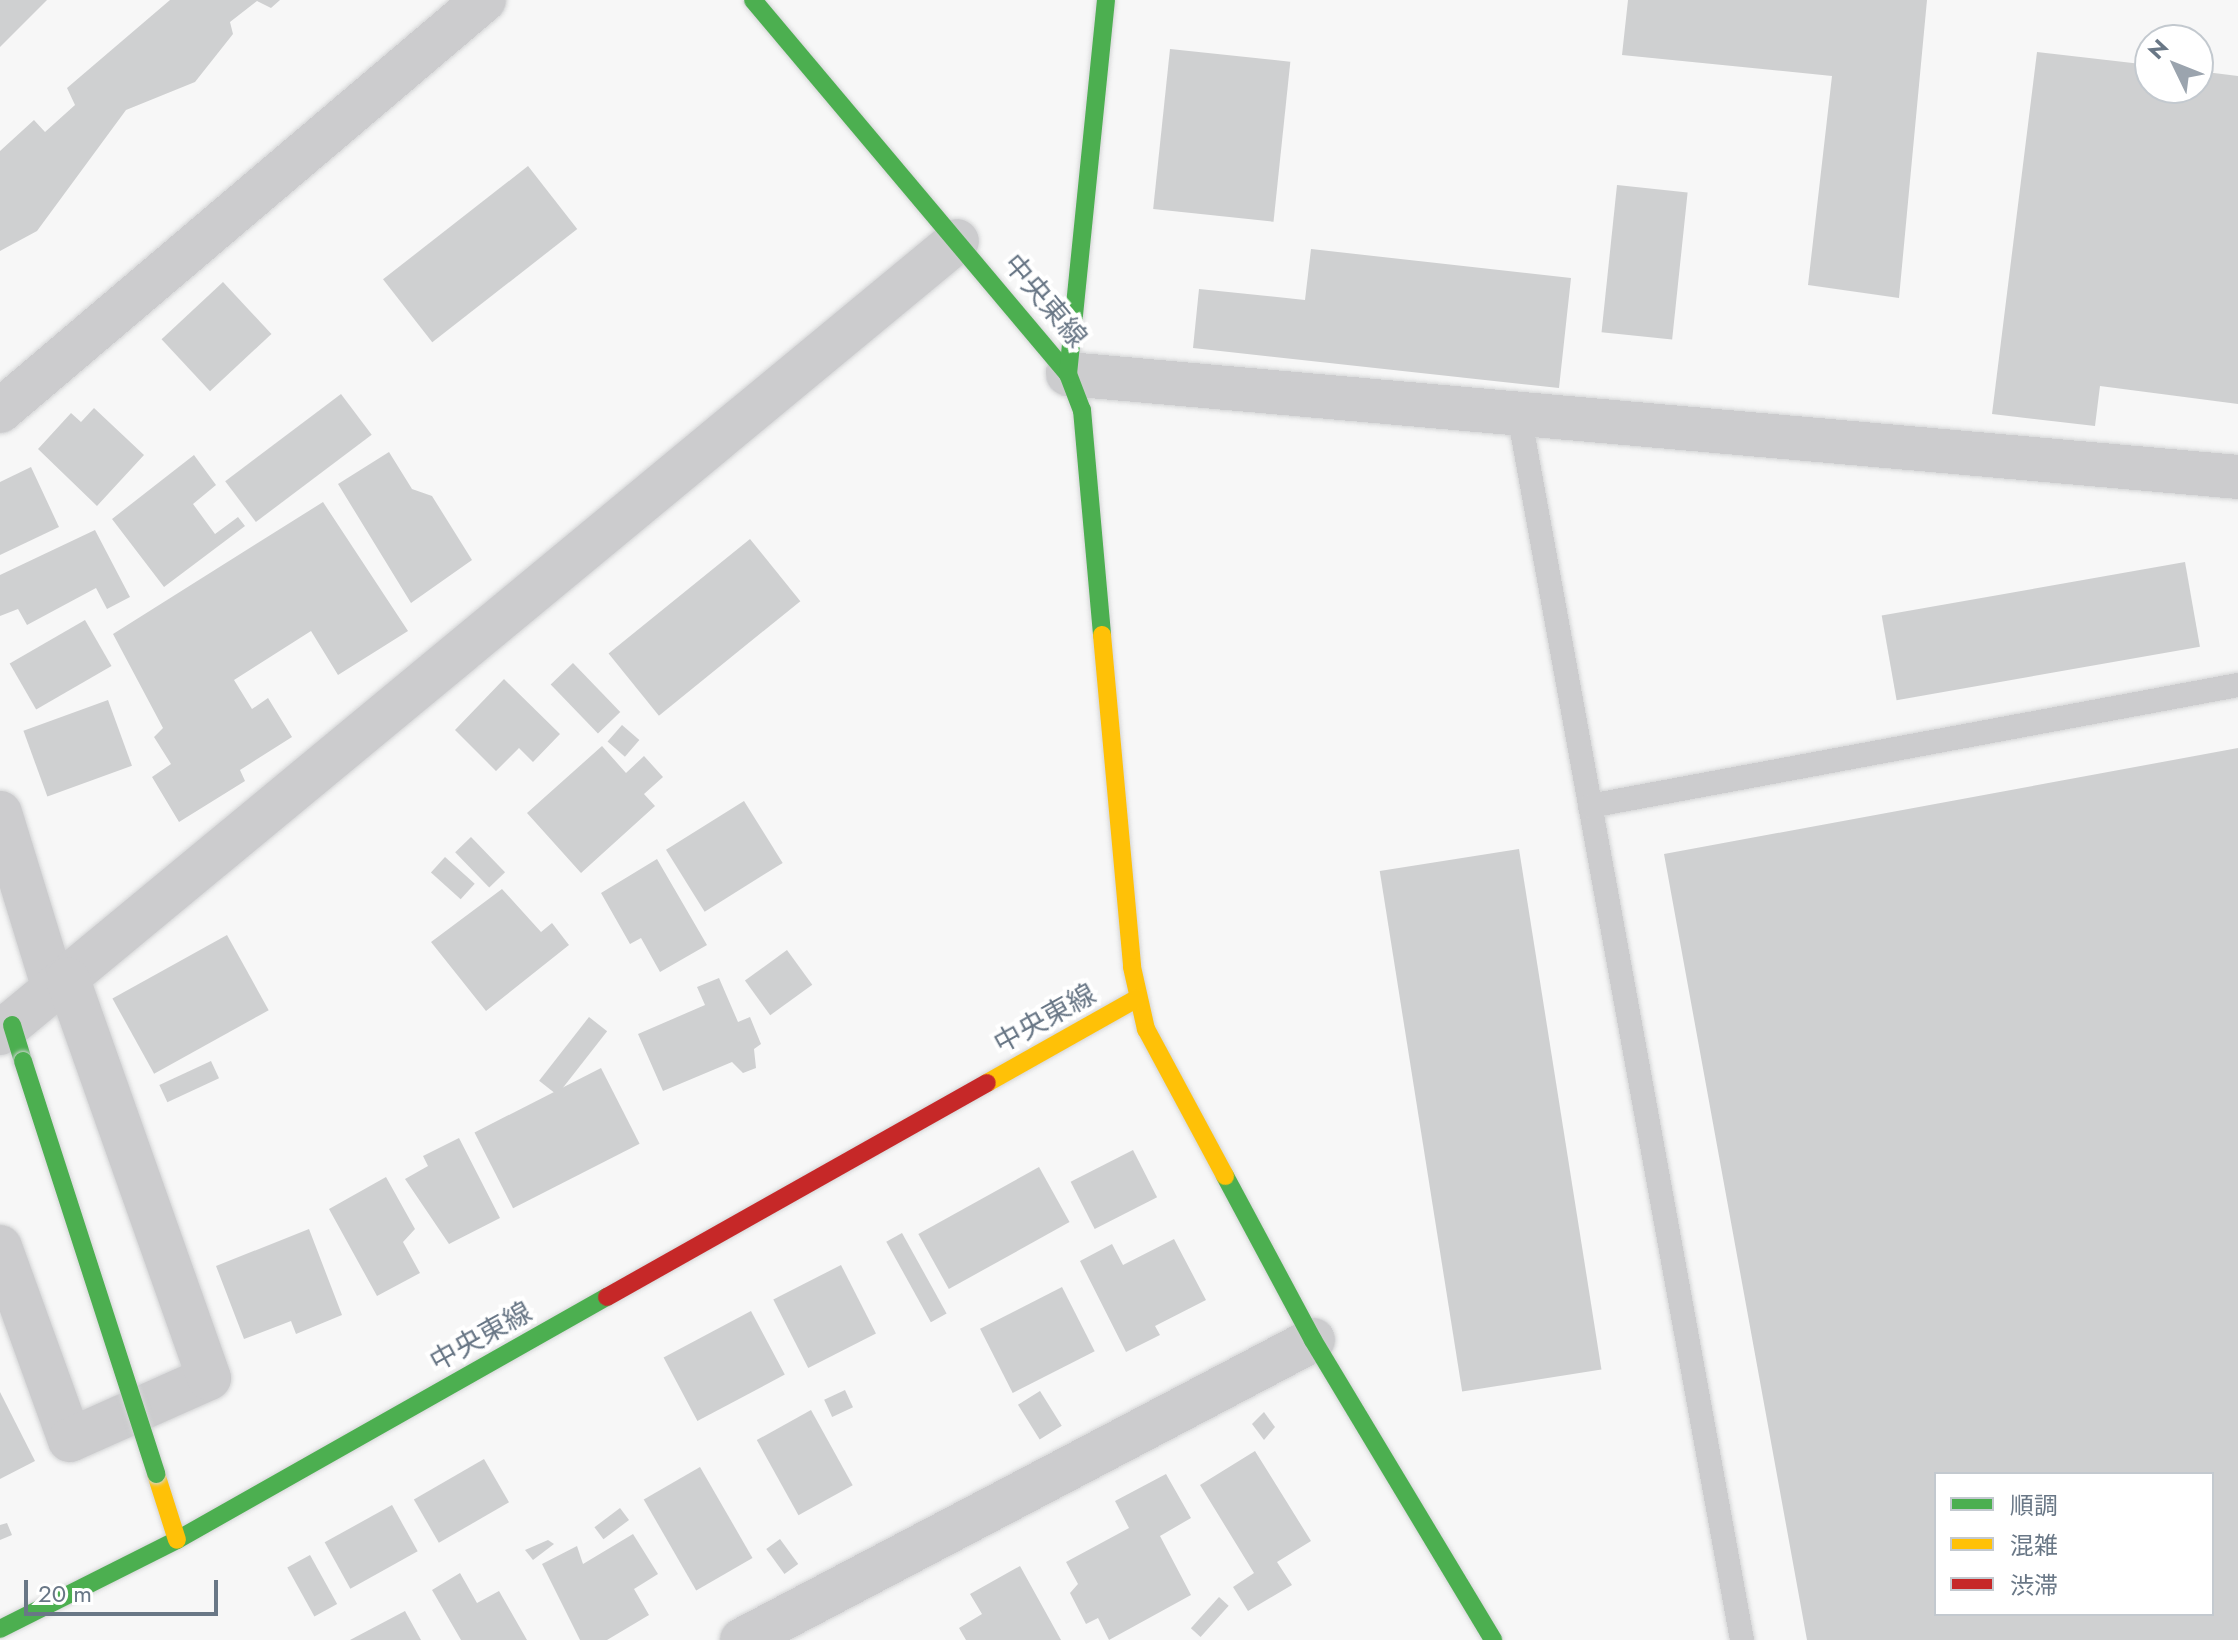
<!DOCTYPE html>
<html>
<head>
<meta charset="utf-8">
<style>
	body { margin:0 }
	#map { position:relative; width:2238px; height:1640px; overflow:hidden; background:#f7f7f7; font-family:Jost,"Noto Sans JP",sans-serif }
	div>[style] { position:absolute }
	.building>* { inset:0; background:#cfd0d1; transform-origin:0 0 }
	.roads { filter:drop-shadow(0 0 2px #d4d5d6) drop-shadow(0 0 2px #d4d5d6) }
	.lane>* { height:24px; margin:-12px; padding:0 12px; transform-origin:12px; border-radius:12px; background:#ccccce }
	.street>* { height:44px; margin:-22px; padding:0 22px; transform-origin:22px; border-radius:22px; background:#ccccce }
	.fast>* { height:18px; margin:-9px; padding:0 9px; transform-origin:9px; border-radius:9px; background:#4caf50 }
	.slow>* { height:18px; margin:-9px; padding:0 9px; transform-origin:9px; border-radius:9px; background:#ffc107 }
	.jam>* { height:18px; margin:-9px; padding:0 9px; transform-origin:9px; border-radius:9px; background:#c62828 }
	.bridges { filter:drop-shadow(0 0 2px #d4d5d6) drop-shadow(0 0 2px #d4d5d6) }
	.fast-bridge>* { height:18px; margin:-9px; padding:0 9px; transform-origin:9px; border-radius:9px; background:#4caf50 }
	span { translate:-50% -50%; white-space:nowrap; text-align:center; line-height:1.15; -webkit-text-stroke:8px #fff; paint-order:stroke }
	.street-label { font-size:28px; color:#697786 }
	.legend { position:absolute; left:1934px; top:1472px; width:280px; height:144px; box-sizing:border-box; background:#fff; border:2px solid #c3c9cf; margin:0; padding:10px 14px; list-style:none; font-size:24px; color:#697786 }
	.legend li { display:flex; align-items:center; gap:16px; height:40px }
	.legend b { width:40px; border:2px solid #c3c9cf }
	.north { position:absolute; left:2134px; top:24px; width:80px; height:80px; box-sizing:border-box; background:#fff; border:2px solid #c3c9cf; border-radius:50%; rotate:313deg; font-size:22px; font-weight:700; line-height:32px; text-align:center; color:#697786 }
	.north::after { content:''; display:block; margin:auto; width:28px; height:36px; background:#9ba4ae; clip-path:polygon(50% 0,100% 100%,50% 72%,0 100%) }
	.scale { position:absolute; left:24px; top:1580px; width:194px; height:36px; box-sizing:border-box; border:4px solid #697786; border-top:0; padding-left:10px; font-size:24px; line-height:28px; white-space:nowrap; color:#697786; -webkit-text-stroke:6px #fff; paint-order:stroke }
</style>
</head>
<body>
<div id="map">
	<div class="building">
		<i style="clip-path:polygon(0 0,47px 0,0 47px)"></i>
		<i style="clip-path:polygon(170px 0,280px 0,271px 8px,257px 1px,230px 22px,233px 34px,195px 82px,126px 110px,37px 231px,0 251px,0 151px,34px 120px,45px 132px,75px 105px,67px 88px)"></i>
		<i style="clip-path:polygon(1628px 0,1927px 0,1899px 298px,1808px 285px,1832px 76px,1622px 55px)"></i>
		<i style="left:1170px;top:49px;width:121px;height:161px;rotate:6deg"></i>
		<i style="clip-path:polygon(2037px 52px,2150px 65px,2150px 88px,2198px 88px,2198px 71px,2238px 76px,2238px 404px,2100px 386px,2095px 426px,1992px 414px)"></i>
		<i style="left:528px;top:166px;width:80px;height:184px;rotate:52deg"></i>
		<i style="left:1617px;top:185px;width:71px;height:148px;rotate:6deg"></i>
		<i style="clip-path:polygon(1311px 249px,1571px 278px,1559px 388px,1193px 348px,1199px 289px,1305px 300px)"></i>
		<i style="left:223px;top:282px;width:71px;height:84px;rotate:47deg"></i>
		<i style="left:341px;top:394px;width:51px;height:145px;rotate:53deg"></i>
		<i style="clip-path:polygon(94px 408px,144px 455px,97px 506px,38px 449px,71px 413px,81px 422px)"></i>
		<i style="clip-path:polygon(389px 452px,412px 489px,432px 496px,472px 560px,411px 603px,338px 484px)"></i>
		<i style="clip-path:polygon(194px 455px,216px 485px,193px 504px,215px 534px,238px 517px,245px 526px,164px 587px,112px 519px)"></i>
		<i style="clip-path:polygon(31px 467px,59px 527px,0 555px,0 482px)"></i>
		<i style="clip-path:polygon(323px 502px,408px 631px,338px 675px,311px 631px,234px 680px,252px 709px,268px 698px,292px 737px,240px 770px,245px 781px,179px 822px,152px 777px,171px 764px,154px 737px,163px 728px,113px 634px)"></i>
		<i style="clip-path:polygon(95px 530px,130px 597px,107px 609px,96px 588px,27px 625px,18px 609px,0 616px,0 575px)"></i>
		<i style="left:750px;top:539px;width:80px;height:182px;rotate:51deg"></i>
		<i style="left:2185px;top:562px;width:86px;height:308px;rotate:80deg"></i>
		<i style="left:85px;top:620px;width:53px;height:87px;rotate:60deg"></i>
		<i style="left:573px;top:663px;width:68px;height:31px;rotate:46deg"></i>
		<i style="clip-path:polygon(504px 679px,560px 734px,533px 762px,519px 748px,496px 771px,455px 730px)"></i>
		<i style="left:108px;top:700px;width:70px;height:90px;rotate:70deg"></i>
		<i style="left:622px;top:725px;width:23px;height:22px;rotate:41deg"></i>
		<i style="clip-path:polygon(602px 746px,626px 773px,644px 756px,663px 777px,644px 794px,655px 806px,581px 873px,527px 813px)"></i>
		<i style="clip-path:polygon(evenodd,2238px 748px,2238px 1640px,1807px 1640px,1664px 854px,2238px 748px,1936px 1474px,2212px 1474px,2212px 1614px,1936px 1614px,1936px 1474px)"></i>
		<i style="left:744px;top:801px;width:73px;height:92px;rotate:58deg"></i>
		<i style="left:471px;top:837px;width:49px;height:22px;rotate:46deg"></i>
		<i style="left:1519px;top:849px;width:527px;height:141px;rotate:81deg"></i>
		<i style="left:445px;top:857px;width:40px;height:21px;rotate:42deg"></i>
		<i style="clip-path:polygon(657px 859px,707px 945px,660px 972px,641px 938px,630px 944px,601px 893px)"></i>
		<i style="clip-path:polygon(502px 889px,541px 932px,552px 923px,569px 945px,486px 1011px,431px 942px)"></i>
		<i style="left:227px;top:935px;width:86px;height:131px;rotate:61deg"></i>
		<i style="left:787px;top:950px;width:43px;height:52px;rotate:54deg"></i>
		<i style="clip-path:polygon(719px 978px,738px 1022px,750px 1017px,761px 1044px,754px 1049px,756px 1068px,743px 1073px,732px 1062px,663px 1091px,638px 1034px,705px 1005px,697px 987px)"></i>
		<i style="left:589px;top:1017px;width:23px;height:81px;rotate:38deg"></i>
		<i style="left:211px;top:1061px;width:19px;height:57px;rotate:65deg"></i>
		<i style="left:601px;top:1068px;width:85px;height:142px;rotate:63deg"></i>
		<i style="clip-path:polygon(459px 1138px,500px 1218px,449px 1244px,405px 1179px,428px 1166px,423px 1156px)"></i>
		<i style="left:1133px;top:1150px;width:53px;height:70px;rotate:63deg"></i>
		<i style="left:1039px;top:1167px;width:63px;height:138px;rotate:61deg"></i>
		<i style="clip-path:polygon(386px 1177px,415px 1229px,403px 1242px,420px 1273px,377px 1296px,329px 1209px)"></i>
		<i style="clip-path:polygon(309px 1229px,342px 1315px,296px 1334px,291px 1321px,244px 1339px,216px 1266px)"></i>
		<i style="left:902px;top:1233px;width:92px;height:18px;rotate:61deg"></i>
		<i style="clip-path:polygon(1174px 1239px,1206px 1300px,1155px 1326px,1160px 1335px,1126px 1352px,1080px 1261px,1112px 1244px,1123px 1265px)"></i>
		<i style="left:841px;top:1265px;width:77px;height:76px;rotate:63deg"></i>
		<i style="left:1062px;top:1287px;width:72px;height:92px;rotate:63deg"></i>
		<i style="left:751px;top:1311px;width:72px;height:99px;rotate:62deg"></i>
		<i style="left:845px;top:1390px;width:19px;height:23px;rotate:65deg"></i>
		<i style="left:1040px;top:1391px;width:41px;height:26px;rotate:58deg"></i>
		<i style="clip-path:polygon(0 1392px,35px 1461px,0 1479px)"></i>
		<i style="left:811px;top:1410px;width:86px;height:62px;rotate:61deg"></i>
		<i style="clip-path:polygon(1264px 1412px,1275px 1427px,1264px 1440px,1252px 1424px)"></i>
		<i style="clip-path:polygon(1255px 1451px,1311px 1541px,1277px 1562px,1292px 1585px,1248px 1611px,1233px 1587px,1254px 1573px,1200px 1485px)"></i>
		<i style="left:484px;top:1459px;width:50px;height:81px;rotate:60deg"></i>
		<i style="left:700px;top:1467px;width:105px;height:65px;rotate:60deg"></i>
		<i style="clip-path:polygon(1166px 1474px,1191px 1518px,1160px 1536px,1191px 1595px,1109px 1640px,1098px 1618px,1086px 1624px,1070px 1593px,1078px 1584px,1066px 1562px,1129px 1528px,1115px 1501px)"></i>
		<i style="left:392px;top:1505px;width:53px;height:77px;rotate:61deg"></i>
		<i style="left:620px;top:1508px;width:15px;height:32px;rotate:53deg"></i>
		<i style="clip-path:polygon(7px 1523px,12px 1535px,0 1540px,0 1525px)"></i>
		<i style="clip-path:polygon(633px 1534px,658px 1574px,634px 1589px,649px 1615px,607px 1640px,580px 1640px,542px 1564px,577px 1546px,583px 1564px)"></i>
		<i style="left:780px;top:1539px;width:31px;height:17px;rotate:54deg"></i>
		<i style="clip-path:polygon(548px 1540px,554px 1544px,533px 1560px,525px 1550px)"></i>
		<i style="left:310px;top:1555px;width:56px;height:26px;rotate:61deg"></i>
		<i style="clip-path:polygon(1020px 1566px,1061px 1640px,966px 1640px,959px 1628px,982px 1614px,970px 1594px)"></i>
		<i style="clip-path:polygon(460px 1573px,477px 1603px,499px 1591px,527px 1640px,461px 1640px,432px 1590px)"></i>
		<i style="left:1219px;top:1597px;width:13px;height:42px;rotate:42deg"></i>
		<i style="clip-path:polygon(405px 1611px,421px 1640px,350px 1640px)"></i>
	</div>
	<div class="roads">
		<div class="lane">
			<i style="left:1519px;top:414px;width:1246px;rotate:79.69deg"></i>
			<i style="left:1590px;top:806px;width:659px;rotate:-10.58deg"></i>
		</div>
		<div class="street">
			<i style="left:1068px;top:374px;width:1175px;rotate:5.03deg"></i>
			<i style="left:0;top:411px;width:635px;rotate:-40.34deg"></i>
			<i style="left:0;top:813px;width:184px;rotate:72.9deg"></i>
			<i style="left:0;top:1033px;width:1242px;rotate:-39.61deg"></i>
			<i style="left:0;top:1247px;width:205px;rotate:70.1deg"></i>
			<i style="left:70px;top:1440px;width:152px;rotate:-24deg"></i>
			<i style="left:209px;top:1378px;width:423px;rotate:-109.5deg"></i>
			<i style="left:742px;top:1640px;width:645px;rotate:-27.72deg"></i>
		</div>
		<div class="fast">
			<i style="left:753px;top:0;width:489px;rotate:49.9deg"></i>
			<i style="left:1068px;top:374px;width:39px;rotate:69deg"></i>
			<i style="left:1082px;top:410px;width:226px;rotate:84.9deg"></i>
			<i style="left:1068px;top:374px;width:376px;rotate:-84.2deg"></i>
			<i style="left:12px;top:1025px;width:38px;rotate:73deg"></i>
			<i style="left:1225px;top:1176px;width:186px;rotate:61.8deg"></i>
			<i style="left:1313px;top:1340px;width:350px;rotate:59deg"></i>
			<i style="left:0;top:1629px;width:198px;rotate:-26.7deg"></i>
			<i style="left:177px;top:1540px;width:494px;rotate:-29.5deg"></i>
		</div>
		<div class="slow">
			<i style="left:1102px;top:635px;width:333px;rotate:84.8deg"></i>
			<i style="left:1132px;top:967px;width:64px;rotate:77.3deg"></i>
			<i style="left:1146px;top:1029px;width:167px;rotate:61.7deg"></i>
			<i style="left:987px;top:1083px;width:173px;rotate:-29.4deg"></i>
			<i style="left:156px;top:1474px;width:69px;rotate:72.3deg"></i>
		</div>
		<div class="jam">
			<i style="left:607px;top:1297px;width:436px;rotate:-29.4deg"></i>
		</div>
	</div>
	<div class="bridges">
		<div class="fast-bridge">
			<i style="left:23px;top:1061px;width:434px;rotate:72.1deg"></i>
		</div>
	</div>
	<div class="street-label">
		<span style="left:1045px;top:301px;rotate:50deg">中央東線</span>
		<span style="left:1045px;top:1019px;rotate:-29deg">中央東線</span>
		<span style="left:481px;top:1337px;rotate:-29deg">中央東線</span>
	</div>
	<ul class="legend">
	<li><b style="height:10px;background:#4caf50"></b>順調</li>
	<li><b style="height:10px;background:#ffc107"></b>混雑</li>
	<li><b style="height:10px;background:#c62828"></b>渋滞</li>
	</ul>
	<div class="north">N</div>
	<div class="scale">20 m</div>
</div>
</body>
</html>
